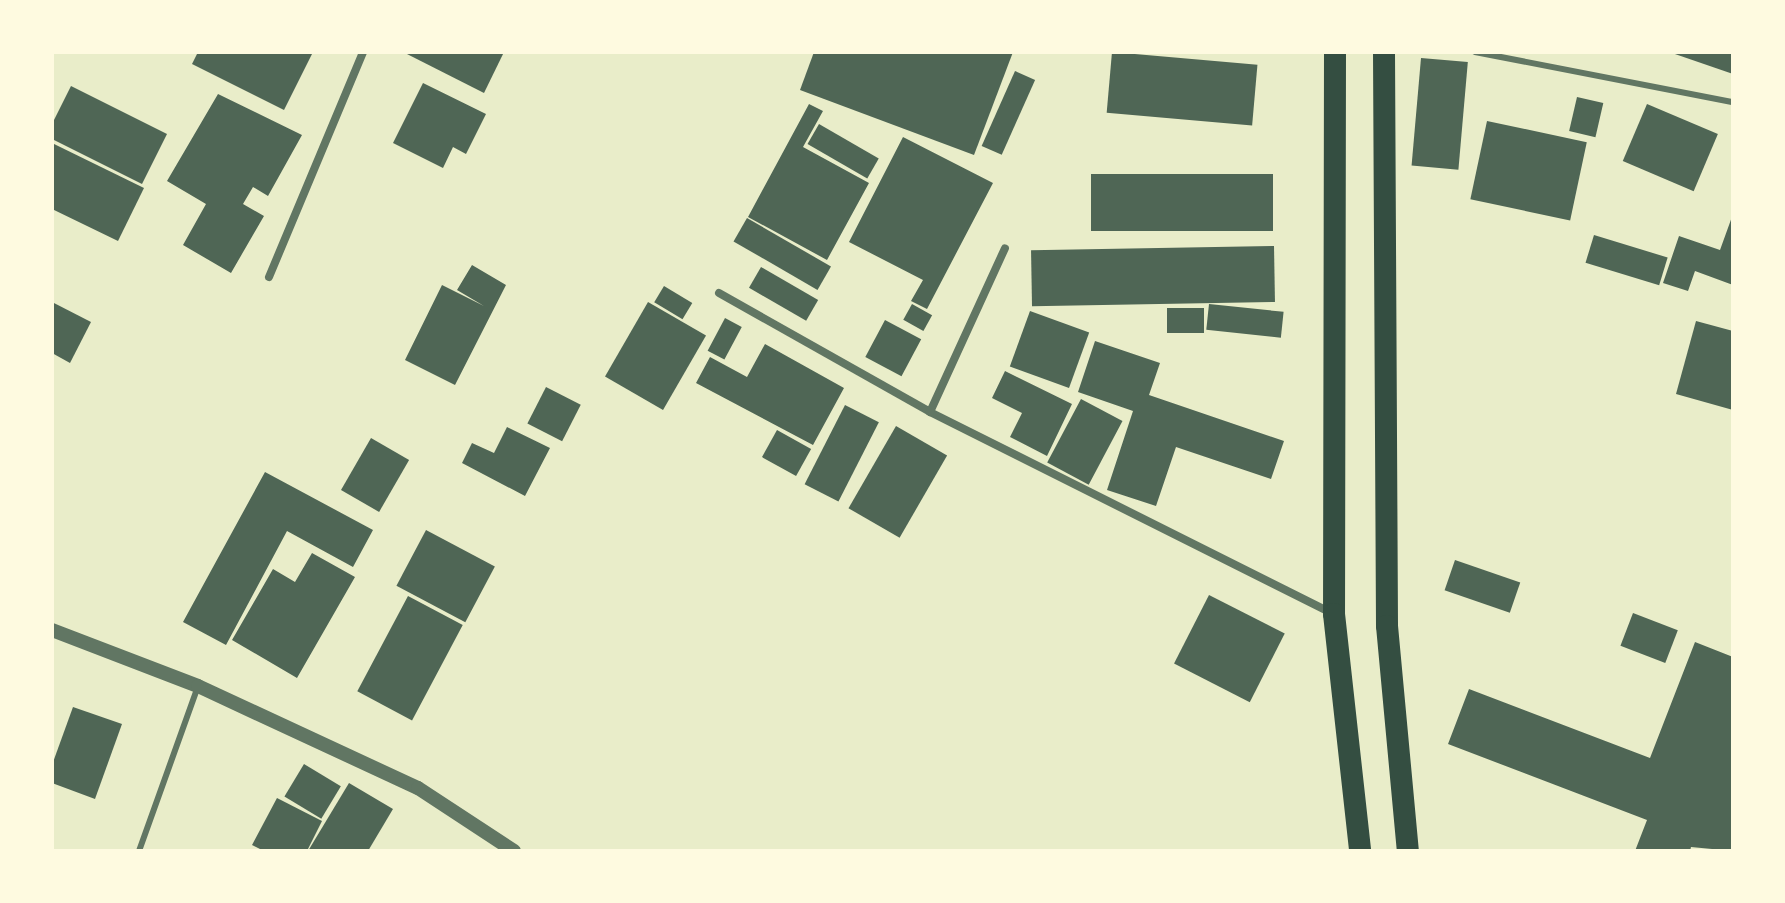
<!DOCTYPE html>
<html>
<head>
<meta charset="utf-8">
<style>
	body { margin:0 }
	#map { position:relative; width:1785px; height:903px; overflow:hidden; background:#e9edc9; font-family:"Fira Sans Condensed",sans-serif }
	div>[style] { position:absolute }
	.building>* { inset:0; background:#4f6655; transform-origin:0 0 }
	.service>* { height:6px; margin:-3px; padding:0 3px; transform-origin:3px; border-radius:3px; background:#617663 }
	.minor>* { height:8px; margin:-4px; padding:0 4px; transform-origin:4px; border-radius:4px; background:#617663 }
	.tertiary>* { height:14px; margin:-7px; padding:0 7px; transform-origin:7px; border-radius:7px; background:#617663 }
	.trunk>* { height:22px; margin:-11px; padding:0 11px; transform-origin:11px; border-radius:11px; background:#344e41 }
	span { translate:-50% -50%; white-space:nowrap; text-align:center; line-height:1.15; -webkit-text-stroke:8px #fefae0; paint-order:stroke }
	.frame { position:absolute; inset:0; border:54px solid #fefae0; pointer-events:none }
</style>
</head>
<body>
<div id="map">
	<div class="building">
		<i style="clip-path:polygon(198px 52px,313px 52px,284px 110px,192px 64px)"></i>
		<i style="clip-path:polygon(403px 52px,504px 52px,484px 93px)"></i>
		<i style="clip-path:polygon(814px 52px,1013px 52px,974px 155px,800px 90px)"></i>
		<i style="left:1112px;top:52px;width:146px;height:61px;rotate:5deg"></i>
		<i style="clip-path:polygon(1672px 52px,1733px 52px,1733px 74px,1672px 53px)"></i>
		<i style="left:1421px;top:58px;width:47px;height:108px;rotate:5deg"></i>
		<i style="left:1015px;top:71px;width:22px;height:82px;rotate:24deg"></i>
		<i style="clip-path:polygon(423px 83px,486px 114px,466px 154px,453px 147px,443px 168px,393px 143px)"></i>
		<i style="clip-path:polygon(71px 86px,167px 134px,142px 184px,52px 139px,52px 124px)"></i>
		<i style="clip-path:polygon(218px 94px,302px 135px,268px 196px,253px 187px,243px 204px,264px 216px,231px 273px,183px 245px,206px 204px,167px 181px)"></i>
		<i style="left:1577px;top:97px;width:27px;height:35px;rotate:13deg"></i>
		<i style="clip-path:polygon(809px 104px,823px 111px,803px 147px,869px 183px,827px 260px,748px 217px)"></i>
		<i style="left:1647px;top:104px;width:77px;height:62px;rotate:23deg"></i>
		<i style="left:1487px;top:121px;width:102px;height:80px;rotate:12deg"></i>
		<i style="left:819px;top:124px;width:69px;height:23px;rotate:30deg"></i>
		<i style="clip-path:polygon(903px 137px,993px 183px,927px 309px,911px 301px,923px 280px,849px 242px)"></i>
		<i style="clip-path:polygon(52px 143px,144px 188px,118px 241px,52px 209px)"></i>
		<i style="left:1091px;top:174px;width:182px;height:57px"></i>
		<i style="clip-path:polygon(1733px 214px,1733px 285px,1695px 271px,1688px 291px,1663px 283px,1679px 236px,1720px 250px)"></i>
		<i style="left:747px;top:218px;width:97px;height:27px;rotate:30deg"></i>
		<i style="left:1594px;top:235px;width:77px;height:29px;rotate:17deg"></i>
		<i style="left:1274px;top:246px;width:56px;height:243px;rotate:89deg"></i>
		<i style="clip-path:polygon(472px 265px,506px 285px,455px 385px,405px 360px,442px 285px,484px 306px,457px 290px)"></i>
		<i style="left:761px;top:267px;width:66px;height:24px;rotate:30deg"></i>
		<i style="left:664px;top:286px;width:33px;height:19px;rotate:31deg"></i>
		<i style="clip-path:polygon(52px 302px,91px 322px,70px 363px,52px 353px)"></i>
		<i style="left:648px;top:302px;width:67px;height:86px;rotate:30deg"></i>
		<i style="left:912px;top:304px;width:23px;height:18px;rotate:29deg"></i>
		<i style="left:1209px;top:304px;width:75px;height:26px;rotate:6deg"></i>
		<i style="left:1167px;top:308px;width:37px;height:25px"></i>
		<i style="left:1030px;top:311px;width:63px;height:59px;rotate:20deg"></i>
		<i style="left:725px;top:318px;width:19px;height:37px;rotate:28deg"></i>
		<i style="left:885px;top:320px;width:41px;height:42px;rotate:28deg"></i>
		<i style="clip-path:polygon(1696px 321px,1733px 331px,1733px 410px,1676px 394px)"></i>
		<i style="clip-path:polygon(1095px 341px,1160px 363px,1149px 395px,1284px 441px,1271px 479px,1176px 447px,1156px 506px,1107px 490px,1133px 411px,1078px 392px)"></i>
		<i style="clip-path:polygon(765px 344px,844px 388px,813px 445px,696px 383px,710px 357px,747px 377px)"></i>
		<i style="clip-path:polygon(1005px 371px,1072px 404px,1047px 456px,1010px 437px,1022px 413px,992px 398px)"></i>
		<i style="left:546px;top:387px;width:39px;height:41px;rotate:27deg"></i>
		<i style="left:1081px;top:399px;width:47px;height:72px;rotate:28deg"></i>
		<i style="left:845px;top:405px;width:38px;height:89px;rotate:27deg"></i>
		<i style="left:896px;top:426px;width:59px;height:95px;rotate:30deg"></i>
		<i style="clip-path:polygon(507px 427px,550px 448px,525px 496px,462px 463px,472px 443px,494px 453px)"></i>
		<i style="left:777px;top:430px;width:39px;height:31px;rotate:29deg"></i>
		<i style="left:371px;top:438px;width:44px;height:60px;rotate:30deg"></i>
		<i style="clip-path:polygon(265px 472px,373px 530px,353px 567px,287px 531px,226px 645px,183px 622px)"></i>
		<i style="left:426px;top:530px;width:78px;height:63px;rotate:28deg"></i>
		<i style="clip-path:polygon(312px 553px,355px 577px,297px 678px,232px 640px,273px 569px,295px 582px)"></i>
		<i style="left:1455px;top:560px;width:69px;height:32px;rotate:19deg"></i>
		<i style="left:1209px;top:595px;width:85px;height:77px;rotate:27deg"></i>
		<i style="left:408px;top:596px;width:62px;height:108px;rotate:28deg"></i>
		<i style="left:1633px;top:613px;width:48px;height:35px;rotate:21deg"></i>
		<i style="clip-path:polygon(1695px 642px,1733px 657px,1733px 851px,1691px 847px,1690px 851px,1635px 851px,1647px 820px,1448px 744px,1469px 689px,1650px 758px)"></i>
		<i style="clip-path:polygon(73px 707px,122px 724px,95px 799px,52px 783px,52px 765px)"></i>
		<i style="left:304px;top:764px;width:43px;height:38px;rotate:31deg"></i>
		<i style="clip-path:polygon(349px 783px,393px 809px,368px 851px,308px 851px)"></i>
		<i style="clip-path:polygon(277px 798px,322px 821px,307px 851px,264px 851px,252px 845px)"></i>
	</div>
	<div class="service">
		<i style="left:1475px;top:52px;width:263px;rotate:11deg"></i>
		<i style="left:139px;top:851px;width:175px;rotate:-70.3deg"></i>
	</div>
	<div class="minor">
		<i style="left:269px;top:277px;width:244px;rotate:-67.3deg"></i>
		<i style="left:719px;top:293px;width:242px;rotate:29.4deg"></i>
		<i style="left:930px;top:412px;width:451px;rotate:26.6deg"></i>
		<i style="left:930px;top:412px;width:180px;rotate:-65.4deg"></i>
	</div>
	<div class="tertiary">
		<i style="left:52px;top:630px;width:156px;rotate:21deg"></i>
		<i style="left:198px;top:686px;width:242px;rotate:24.9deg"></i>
		<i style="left:418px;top:788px;width:115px;rotate:33.3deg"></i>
	</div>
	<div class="trunk">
		<i style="left:1335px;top:52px;width:562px;rotate:90.1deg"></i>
		<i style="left:1334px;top:614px;width:238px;rotate:83.7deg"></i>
		<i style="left:1384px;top:52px;width:574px;rotate:89.7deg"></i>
		<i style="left:1387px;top:626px;width:226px;rotate:84.7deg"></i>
	</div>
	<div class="frame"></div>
</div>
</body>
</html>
